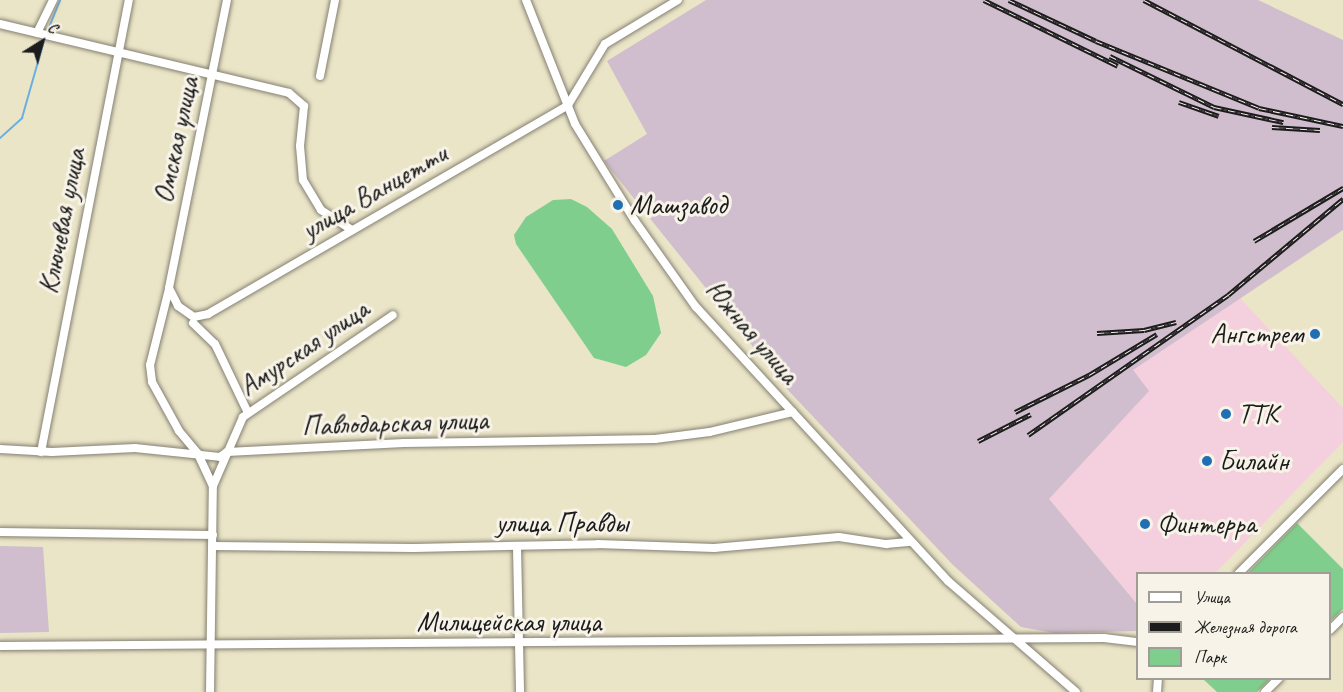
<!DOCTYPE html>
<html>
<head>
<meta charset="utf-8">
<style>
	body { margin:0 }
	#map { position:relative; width:1343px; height:692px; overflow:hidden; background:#ebe5c8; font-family:Caveat,sans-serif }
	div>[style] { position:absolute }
	.built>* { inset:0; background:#f4cfdd }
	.industrial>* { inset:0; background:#d0bdcd }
	.green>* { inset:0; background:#80ce8d }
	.stream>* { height:2px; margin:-1px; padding:0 1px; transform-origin:1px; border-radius:1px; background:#6aafe0 }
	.roads { filter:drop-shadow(0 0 2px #848072) drop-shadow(0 0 2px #848072) }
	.minor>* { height:8px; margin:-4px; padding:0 4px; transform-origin:4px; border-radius:4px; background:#fff }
	.rail>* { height:4.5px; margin-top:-2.25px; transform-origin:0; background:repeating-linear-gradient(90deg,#f7f3e8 0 7px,#1c1c1c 0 14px); box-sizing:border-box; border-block:2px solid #1c1c1c }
	.dots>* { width:16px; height:16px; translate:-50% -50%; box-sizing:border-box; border:3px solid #f7f3e8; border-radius:50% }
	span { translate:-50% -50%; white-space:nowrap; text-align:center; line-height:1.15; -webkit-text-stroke:6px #f7f3e8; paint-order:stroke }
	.street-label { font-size:28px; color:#1c1c1c }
	.poi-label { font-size:28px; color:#1c1c1c }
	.left { translate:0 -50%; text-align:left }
	.right { translate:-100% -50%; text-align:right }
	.legend { position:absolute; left:1136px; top:572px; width:195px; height:108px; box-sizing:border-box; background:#f7f3e8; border:2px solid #9f9d96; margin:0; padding:8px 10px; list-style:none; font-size:18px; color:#1c1c1c }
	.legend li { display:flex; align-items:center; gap:12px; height:30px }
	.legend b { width:30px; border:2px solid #9f9d96 }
	.north { position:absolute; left:12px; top:12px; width:60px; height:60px; -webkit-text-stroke:4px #f7f3e8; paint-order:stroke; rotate:37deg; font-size:16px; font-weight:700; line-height:24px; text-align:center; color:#1c1c1c }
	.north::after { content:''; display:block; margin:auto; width:21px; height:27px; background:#1c1c1c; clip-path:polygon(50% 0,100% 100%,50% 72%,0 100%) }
</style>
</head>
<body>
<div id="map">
	<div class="built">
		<i style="clip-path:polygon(1240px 298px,1343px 408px,1343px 442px,1215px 573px,1138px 574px,1137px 604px,1049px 499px,1148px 391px,1132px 370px)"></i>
	</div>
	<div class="industrial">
		<i style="clip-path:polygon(706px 0,1258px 0,1343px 40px,1343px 230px,1133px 370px,1149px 391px,1049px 499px,1137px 604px,1137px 631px,1054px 633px,1021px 627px,953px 565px,786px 388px,604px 161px,647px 134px,607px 61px)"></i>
		<i style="clip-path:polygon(0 546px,43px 547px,49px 632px,0 633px)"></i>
	</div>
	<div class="green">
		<i style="clip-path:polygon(571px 199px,587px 207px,612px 229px,653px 296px,661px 333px,646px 355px,626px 367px,594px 358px,516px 244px,514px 235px,526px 217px,553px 200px)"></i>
		<i style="clip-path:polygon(1297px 523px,1343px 569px,1343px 609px,1330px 621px,1330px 574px,1248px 573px)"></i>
		<i style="clip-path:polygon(1203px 679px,1270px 679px,1257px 692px,1217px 692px)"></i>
	</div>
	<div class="stream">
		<i style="left:48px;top:30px;width:32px;rotate:-68deg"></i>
		<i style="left:0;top:138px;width:30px;rotate:-42deg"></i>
		<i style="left:22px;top:118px;width:80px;rotate:-74.1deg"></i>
	</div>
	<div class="roads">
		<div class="minor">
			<i style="left:227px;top:0;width:294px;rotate:101.4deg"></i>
			<i style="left:169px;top:288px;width:20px;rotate:63deg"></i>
			<i style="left:178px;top:306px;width:19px;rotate:35deg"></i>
			<i style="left:194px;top:317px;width:14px;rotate:-12deg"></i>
			<i style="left:208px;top:314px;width:416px;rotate:-30.1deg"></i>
			<i style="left:568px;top:105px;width:71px;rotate:-58.8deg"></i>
			<i style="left:605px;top:44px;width:85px;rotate:-31.1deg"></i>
			<i style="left:526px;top:0;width:133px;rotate:68.4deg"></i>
			<i style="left:575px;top:124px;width:114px;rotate:58.3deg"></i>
			<i style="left:635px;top:221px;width:105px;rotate:54.7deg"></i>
			<i style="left:696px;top:307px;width:372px;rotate:47.4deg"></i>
			<i style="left:948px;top:581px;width:169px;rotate:40.9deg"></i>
			<i style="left:0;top:24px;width:297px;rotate:13.4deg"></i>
			<i style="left:289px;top:93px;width:20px;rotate:41deg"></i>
			<i style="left:304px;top:106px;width:40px;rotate:95.7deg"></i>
			<i style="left:300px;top:146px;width:34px;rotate:85deg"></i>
			<i style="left:303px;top:180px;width:35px;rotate:59deg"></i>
			<i style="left:321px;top:210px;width:37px;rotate:33deg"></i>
			<i style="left:37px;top:33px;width:37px;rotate:-64deg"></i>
			<i style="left:320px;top:76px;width:77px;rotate:-78.8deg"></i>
			<i style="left:169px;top:289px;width:78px;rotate:104deg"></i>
			<i style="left:150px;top:365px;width:17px;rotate:83deg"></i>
			<i style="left:152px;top:382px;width:56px;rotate:61.1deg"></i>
			<i style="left:179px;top:431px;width:30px;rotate:50deg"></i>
			<i style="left:198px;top:454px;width:35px;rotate:65deg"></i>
			<i style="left:193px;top:323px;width:30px;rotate:44deg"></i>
			<i style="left:215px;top:344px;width:76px;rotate:64.4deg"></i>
			<i style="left:0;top:449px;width:52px;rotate:3.3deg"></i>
			<i style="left:52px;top:452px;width:83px;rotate:-2.8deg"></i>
			<i style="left:135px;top:448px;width:85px;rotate:6deg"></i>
			<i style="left:220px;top:457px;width:9px;rotate:-36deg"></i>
			<i style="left:227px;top:452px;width:177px;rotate:-2.9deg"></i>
			<i style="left:404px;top:443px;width:251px;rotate:-0.9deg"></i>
			<i style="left:655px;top:439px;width:55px;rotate:-7.3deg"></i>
			<i style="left:710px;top:432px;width:85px;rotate:-13.5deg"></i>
			<i style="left:41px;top:452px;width:460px;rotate:-79deg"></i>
			<i style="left:0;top:532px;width:213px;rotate:0.8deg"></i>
			<i style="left:213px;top:546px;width:201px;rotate:0.6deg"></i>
			<i style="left:414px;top:548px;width:184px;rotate:-1.2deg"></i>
			<i style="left:598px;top:544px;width:116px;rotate:2deg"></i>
			<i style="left:714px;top:548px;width:125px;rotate:-5deg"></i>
			<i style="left:839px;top:537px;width:48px;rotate:8.5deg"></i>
			<i style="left:886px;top:544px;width:25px;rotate:-5deg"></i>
			<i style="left:517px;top:547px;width:145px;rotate:88.8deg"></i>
			<i style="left:1238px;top:574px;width:148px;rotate:-45deg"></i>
			<i style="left:1330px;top:630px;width:18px;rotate:-45deg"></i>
			<i style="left:0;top:646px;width:1104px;rotate:-0.42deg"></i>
			<i style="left:1104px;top:638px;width:34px;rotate:7deg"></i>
			<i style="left:210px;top:692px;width:206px;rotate:-89.2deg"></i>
			<i style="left:213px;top:486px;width:75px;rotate:-66.5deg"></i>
			<i style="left:243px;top:417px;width:181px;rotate:-34.2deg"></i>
			<i style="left:1157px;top:692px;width:14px;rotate:-86deg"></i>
			<i style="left:1265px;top:692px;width:20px;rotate:-45deg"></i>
		</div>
	</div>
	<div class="rail">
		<i style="left:984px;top:0;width:149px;rotate:26.2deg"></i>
		<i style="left:1009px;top:0;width:96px;rotate:25.2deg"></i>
		<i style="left:1096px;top:41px;width:176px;rotate:22.3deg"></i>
		<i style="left:1259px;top:108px;width:86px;rotate:12.1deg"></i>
		<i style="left:1144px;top:0;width:225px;rotate:27.6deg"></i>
		<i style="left:1110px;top:56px;width:116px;rotate:26.1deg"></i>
		<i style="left:1214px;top:107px;width:71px;rotate:12.3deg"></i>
		<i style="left:1179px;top:102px;width:42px;rotate:19.3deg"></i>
		<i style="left:1272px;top:127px;width:48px;rotate:3.6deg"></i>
		<i style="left:1254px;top:241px;width:104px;rotate:-30.8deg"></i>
		<i style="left:1097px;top:333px;width:47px;rotate:-3.7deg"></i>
		<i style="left:1144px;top:330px;width:33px;rotate:-14deg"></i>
		<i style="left:1015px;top:412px;width:83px;rotate:-26.6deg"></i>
		<i style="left:1089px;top:375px;width:79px;rotate:-31.1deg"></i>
		<i style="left:1028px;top:435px;width:244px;rotate:-35deg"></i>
		<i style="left:1228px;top:295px;width:150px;rotate:-39.9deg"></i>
		<i style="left:978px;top:441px;width:59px;rotate:-27deg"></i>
	</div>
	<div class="dots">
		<i style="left:618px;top:205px;background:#1f6fb2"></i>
		<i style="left:1315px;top:334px;background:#1f6fb2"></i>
		<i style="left:1226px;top:414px;background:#1f6fb2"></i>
		<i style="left:1207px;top:461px;background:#1f6fb2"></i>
		<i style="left:1145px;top:524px;background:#1f6fb2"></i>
	</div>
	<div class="street-label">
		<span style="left:176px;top:140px;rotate:-78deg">Омская улица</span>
		<span style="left:374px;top:192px;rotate:-30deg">улица Ванцетти</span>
		<span style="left:62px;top:221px;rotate:-79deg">Ключевая улица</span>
		<span style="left:752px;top:332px;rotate:49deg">Южная улица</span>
		<span style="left:304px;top:348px;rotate:-34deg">Амурская улица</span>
		<span style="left:395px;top:423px;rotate:-2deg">Павлодарская улица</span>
		<span style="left:562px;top:523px">улица Правды</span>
		<span style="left:509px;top:622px">Милицейская улица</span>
	</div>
	<div class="poi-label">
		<span class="left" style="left:630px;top:205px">Машзавод</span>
		<span class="right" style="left:1303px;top:334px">Ангстрем</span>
		<span class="left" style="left:1238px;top:414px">ТТК</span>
		<span class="left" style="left:1219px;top:461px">Билайн</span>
		<span class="left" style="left:1157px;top:524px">Финтерра</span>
	</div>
	<ul class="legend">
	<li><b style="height:8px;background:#fff"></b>Улица</li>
	<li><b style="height:8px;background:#1c1c1c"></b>Железная дорога</li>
	<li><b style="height:16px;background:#80ce8d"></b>Парк</li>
	</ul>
	<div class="north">С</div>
</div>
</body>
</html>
